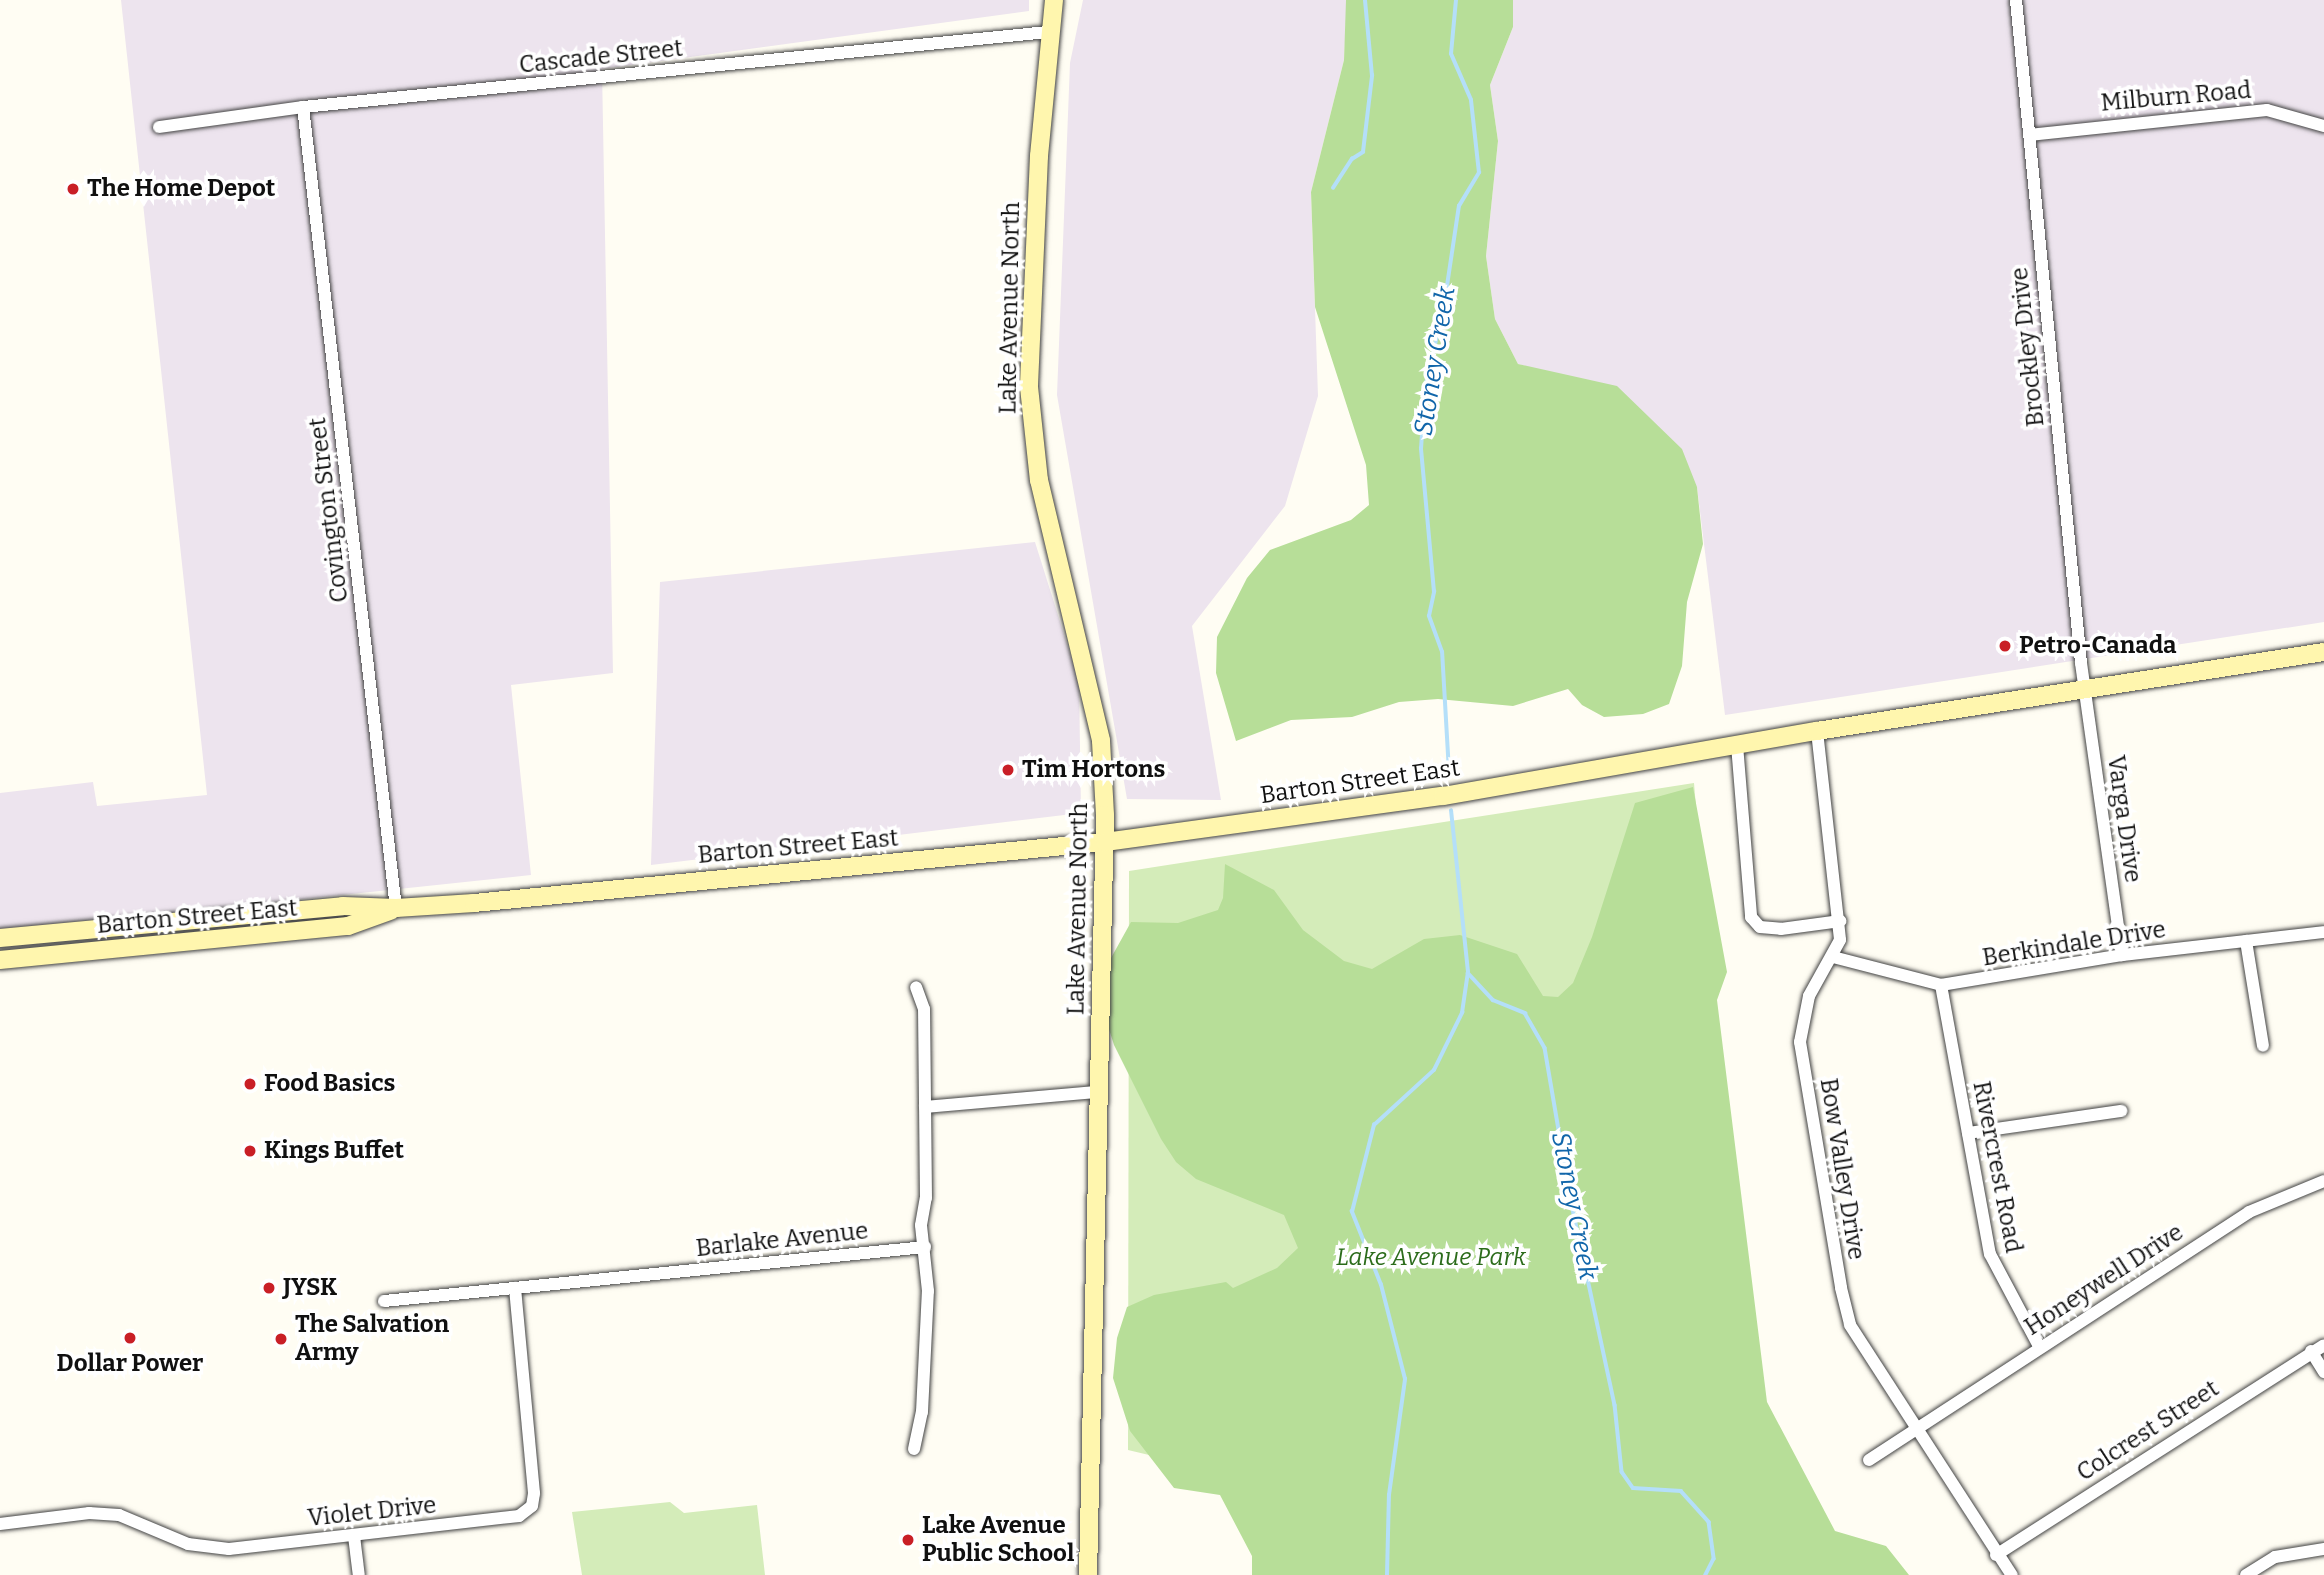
<!DOCTYPE html>
<html>
<head>
<meta charset="utf-8">
<style>
	body { margin:0 }
	#map { position:relative; width:2324px; height:1575px; overflow:hidden; background:#fffdf3; font-family:Bitter,serif }
	div>[style] { position:absolute }
	.industrial>* { inset:0; background:#ede4ee }
	.green>* { inset:0; background:#d4ecb9 }
	.forest>* { inset:0; background:#b7de98 }
	.stream>* { height:3.5px; margin:-1.75px; padding:0 1.75px; transform-origin:1.75px; border-radius:1.75px; background:#b4dff9 }
	.roads { filter:drop-shadow(0 0 2px #434343) drop-shadow(0 0 2px #434343) }
	.street>* { height:12px; margin:-6px; padding:0 6px; transform-origin:6px; border-radius:6px; background:#fff }
	.secondary>* { height:18px; margin:-9px; padding:0 9px; transform-origin:9px; border-radius:9px; background:#fff6ae }
	.dots>* { width:19px; height:19px; translate:-50% -50%; box-sizing:border-box; border:4px solid #fff; border-radius:50% }
	span { translate:-50% -50%; white-space:nowrap; text-align:center; line-height:1.15; -webkit-text-stroke:7px #fff; paint-order:stroke }
	.street-label { font-size:24px; color:#101010 }
	.poi-label { font-size:24px; color:#101010; font-weight:700 }
	.left { translate:0 -50%; text-align:left }
	.park-label { font-size:24px; color:#2c6c1b; font-style:italic }
	.water-label { font-size:26px; color:#16a; font-style:italic }
</style>
</head>
<body>
<div id="map">
	<div class="industrial">
		<i style="clip-path:polygon(121px 0,1029px 0,1029px 11px,602px 69px,613px 673px,511px 685px,531px 875px,0 931px,0 793px,93px 782px,97px 806px,207px 795px)"></i>
		<i style="clip-path:polygon(1083px 0,1346px 0,1347px 4px,1344px 60px,1311px 192px,1318px 396px,1285px 506px,1192px 626px,1221px 800px,1127px 799px,1057px 395px,1070px 63px)"></i>
		<i style="clip-path:polygon(1513px 0,2324px 0,2324px 622px,1725px 715px,1697px 487px,1556px 375px,1518px 364px,1495px 319px,1486px 256px,1498px 141px,1490px 85px,1513px 27px)"></i>
		<i style="clip-path:polygon(1035px 542px,1079px 682px,1081px 813px,651px 865px,660px 582px)"></i>
	</div>
	<div class="green">
		<i style="clip-path:polygon(1694px 783px,1743px 1366px,1212px 1470px,1128px 1450px,1129px 871px)"></i>
		<i style="clip-path:polygon(670px 1502px,684px 1513px,757px 1505px,765px 1575px,582px 1575px,572px 1512px)"></i>
	</div>
	<div class="forest">
		<i style="clip-path:polygon(1346px 0,1513px 0,1513px 27px,1490px 85px,1498px 141px,1486px 256px,1495px 319px,1518px 364px,1617px 386px,1682px 449px,1697px 487px,1703px 544px,1687px 602px,1682px 666px,1669px 704px,1643px 714px,1604px 717px,1582px 705px,1568px 689px,1513px 706px,1438px 699px,1399px 702px,1352px 717px,1291px 720px,1236px 741px,1216px 673px,1217px 637px,1247px 578px,1270px 550px,1351px 520px,1369px 505px,1366px 465px,1315px 307px,1311px 192px,1344px 60px)"></i>
		<i style="clip-path:polygon(1693px 787px,1727px 972px,1717px 1000px,1767px 1402px,1835px 1531px,1886px 1546px,1909px 1575px,1252px 1575px,1252px 1556px,1220px 1495px,1174px 1488px,1130px 1431px,1113px 1378px,1117px 1338px,1127px 1307px,1154px 1295px,1226px 1282px,1233px 1288px,1277px 1268px,1298px 1248px,1284px 1215px,1196px 1179px,1176px 1162px,1161px 1139px,1114px 1045px,1102px 1007px,1106px 967px,1131px 922px,1178px 923px,1218px 910px,1223px 898px,1225px 864px,1274px 890px,1303px 930px,1344px 961px,1372px 969px,1424px 939px,1460px 935px,1517px 954px,1543px 996px,1558px 997px,1573px 983px,1592px 937px,1635px 803px)"></i>
	</div>
	<div class="stream">
		<i style="left:1333px;top:188px;width:35px;rotate:-57deg"></i>
		<i style="left:1352px;top:159px;width:13px;rotate:-32deg"></i>
		<i style="left:1363px;top:152px;width:77px;rotate:-83.2deg"></i>
		<i style="left:1372px;top:76px;width:76px;rotate:-95.3deg"></i>
		<i style="left:1449px;top:772px;width:120px;rotate:-93.3deg"></i>
		<i style="left:1442px;top:652px;width:38px;rotate:-110deg"></i>
		<i style="left:1429px;top:616px;width:25px;rotate:-78deg"></i>
		<i style="left:1434px;top:592px;width:144px;rotate:-95.2deg"></i>
		<i style="left:1421px;top:449px;width:61px;rotate:-86.2deg"></i>
		<i style="left:1425px;top:388px;width:84px;rotate:-77deg"></i>
		<i style="left:1444px;top:306px;width:101px;rotate:-81.5deg"></i>
		<i style="left:1459px;top:206px;width:39px;rotate:-59deg"></i>
		<i style="left:1479px;top:173px;width:73px;rotate:-96.3deg"></i>
		<i style="left:1471px;top:100px;width:50px;rotate:-113.5deg"></i>
		<i style="left:1451px;top:54px;width:54px;rotate:-84.7deg"></i>
		<i style="left:1468px;top:973px;width:37px;rotate:47deg"></i>
		<i style="left:1493px;top:1000px;width:35px;rotate:22deg"></i>
		<i style="left:1525px;top:1013px;width:40px;rotate:60.3deg"></i>
		<i style="left:1545px;top:1048px;width:154px;rotate:80.3deg"></i>
		<i style="left:1571px;top:1200px;width:210px;rotate:77.9deg"></i>
		<i style="left:1615px;top:1405px;width:67px;rotate:84deg"></i>
		<i style="left:1622px;top:1472px;width:19px;rotate:55deg"></i>
		<i style="left:1633px;top:1488px;width:48px;rotate:3.6deg"></i>
		<i style="left:1681px;top:1491px;width:42px;rotate:47.9deg"></i>
		<i style="left:1709px;top:1522px;width:37px;rotate:82deg"></i>
		<i style="left:1714px;top:1559px;width:18px;rotate:117deg"></i>
		<i style="left:1387px;top:1575px;width:80px;rotate:-88.6deg"></i>
		<i style="left:1389px;top:1495px;width:117px;rotate:-82.1deg"></i>
		<i style="left:1405px;top:1379px;width:97px;rotate:-104.3deg"></i>
		<i style="left:1381px;top:1285px;width:79px;rotate:-111.7deg"></i>
		<i style="left:1352px;top:1212px;width:90px;rotate:-75.8deg"></i>
		<i style="left:1374px;top:1125px;width:81px;rotate:-42.5deg"></i>
		<i style="left:1434px;top:1070px;width:64px;rotate:-63.8deg"></i>
		<i style="left:1462px;top:1013px;width:41px;rotate:-81.7deg"></i>
		<i style="left:1468px;top:972px;width:162px;rotate:-96deg"></i>
	</div>
	<div class="roads">
		<div class="street">
			<i style="left:2016px;top:0;width:666px;rotate:84.4deg"></i>
			<i style="left:2081px;top:663px;width:295px;rotate:82deg"></i>
			<i style="left:303px;top:107px;width:806px;rotate:83.38deg"></i>
			<i style="left:159px;top:127px;width:145px;rotate:-7.9deg"></i>
			<i style="left:303px;top:107px;width:749px;rotate:-5.75deg"></i>
			<i style="left:2029px;top:135px;width:239px;rotate:-6deg"></i>
			<i style="left:2267px;top:110px;width:59px;rotate:15.7deg"></i>
			<i style="left:1817px;top:731px;width:210px;rotate:83.7deg"></i>
			<i style="left:1840px;top:940px;width:64px;rotate:119deg"></i>
			<i style="left:1809px;top:996px;width:47px;rotate:101.1deg"></i>
			<i style="left:1800px;top:1042px;width:249px;rotate:80.5deg"></i>
			<i style="left:1841px;top:1288px;width:38px;rotate:76deg"></i>
			<i style="left:1850px;top:1325px;width:298px;rotate:57.1deg"></i>
			<i style="left:1737px;top:745px;width:173px;rotate:85.3deg"></i>
			<i style="left:1751px;top:917px;width:13px;rotate:48deg"></i>
			<i style="left:1760px;top:927px;width:21px;rotate:5deg"></i>
			<i style="left:1781px;top:929px;width:60px;rotate:-7.7deg"></i>
			<i style="left:2246px;top:941px;width:106px;rotate:80.8deg"></i>
			<i style="left:1833px;top:957px;width:112px;rotate:14.5deg"></i>
			<i style="left:1941px;top:985px;width:183px;rotate:-9.4deg"></i>
			<i style="left:2122px;top:955px;width:203px;rotate:-6.5deg"></i>
			<i style="left:1941px;top:985px;width:273px;rotate:79.7deg"></i>
			<i style="left:1990px;top:1254px;width:104px;rotate:62deg"></i>
			<i style="left:925px;top:1107px;width:174px;rotate:-5deg"></i>
			<i style="left:1968px;top:1133px;width:155px;rotate:-8.2deg"></i>
			<i style="left:384px;top:1301px;width:544px;rotate:-5.7deg"></i>
			<i style="left:2311px;top:1351px;width:25px;rotate:58deg"></i>
			<i style="left:914px;top:1449px;width:38px;rotate:-78deg"></i>
			<i style="left:922px;top:1412px;width:121px;rotate:-87.2deg"></i>
			<i style="left:928px;top:1291px;width:66px;rotate:-96.1deg"></i>
			<i style="left:921px;top:1225px;width:27px;rotate:-80deg"></i>
			<i style="left:926px;top:1198px;width:189px;rotate:-90.6deg"></i>
			<i style="left:924px;top:1009px;width:23px;rotate:-110deg"></i>
			<i style="left:1869px;top:1460px;width:454px;rotate:-33.1deg"></i>
			<i style="left:2249px;top:1212px;width:81px;rotate:-22.5deg"></i>
			<i style="left:0;top:1524px;width:90px;rotate:-7deg"></i>
			<i style="left:89px;top:1513px;width:30px;rotate:4deg"></i>
			<i style="left:119px;top:1515px;width:75px;rotate:22.8deg"></i>
			<i style="left:188px;top:1544px;width:41px;rotate:7deg"></i>
			<i style="left:229px;top:1549px;width:292px;rotate:-6.5deg"></i>
			<i style="left:519px;top:1516px;width:16px;rotate:-38deg"></i>
			<i style="left:532px;top:1506px;width:13px;rotate:-81deg"></i>
			<i style="left:534px;top:1493px;width:206px;rotate:-95.3deg"></i>
			<i style="left:354px;top:1536px;width:39px;rotate:83deg"></i>
			<i style="left:1996px;top:1555px;width:389px;rotate:-32.6deg"></i>
			<i style="left:2246px;top:1575px;width:34px;rotate:-32deg"></i>
			<i style="left:2275px;top:1557px;width:50px;rotate:-9.3deg"></i>
		</div>
		<div class="secondary">
			<i style="left:1054px;top:0;width:157px;rotate:95.5deg"></i>
			<i style="left:1039px;top:156px;width:231px;rotate:92.5deg"></i>
			<i style="left:1029px;top:387px;width:94px;rotate:83.9deg"></i>
			<i style="left:1039px;top:480px;width:268px;rotate:76.6deg"></i>
			<i style="left:1101px;top:741px;width:74px;rotate:86.9deg"></i>
			<i style="left:1105px;top:815px;width:760px;rotate:91.28deg"></i>
			<i style="left:0;top:938px;width:344px;rotate:-5.3deg"></i>
			<i style="left:343px;top:906px;width:53px;rotate:2.2deg"></i>
			<i style="left:396px;top:908px;width:78px;rotate:-3.7deg"></i>
			<i style="left:474px;top:903px;width:634px;rotate:-5.52deg"></i>
			<i style="left:1105px;top:842px;width:341px;rotate:-7.8deg"></i>
			<i style="left:1443px;top:796px;width:380px;rotate:-9.9deg"></i>
			<i style="left:1817px;top:731px;width:513px;rotate:-8.86deg"></i>
			<i style="left:0;top:960px;width:350px;rotate:-5.6deg"></i>
			<i style="left:348px;top:926px;width:45px;rotate:-19.7deg"></i>
		</div>
	</div>
	<div class="dots">
		<i style="left:73px;top:189px;background:#c91f26"></i>
		<i style="left:2005px;top:646px;background:#c91f26"></i>
		<i style="left:1008px;top:770px;background:#c91f26"></i>
		<i style="left:250px;top:1084px;background:#c91f26"></i>
		<i style="left:250px;top:1151px;background:#c91f26"></i>
		<i style="left:269px;top:1288px;background:#c91f26"></i>
		<i style="left:130px;top:1338px;background:#c91f26"></i>
		<i style="left:281px;top:1339px;background:#c91f26"></i>
		<i style="left:908px;top:1540px;background:#c91f26"></i>
	</div>
	<div class="street-label">
		<span style="left:601px;top:57px;rotate:-6deg">Cascade Street</span>
		<span style="left:2176px;top:97px;rotate:-5deg">Milburn Road</span>
		<span style="left:1010px;top:308px;rotate:-89deg">Lake Avenue North</span>
		<span style="left:2028px;top:347px;rotate:-96deg">Brockley Drive</span>
		<span style="left:329px;top:510px;rotate:-97deg">Covington Street</span>
		<span style="left:1360px;top:782px;rotate:-8deg">Barton Street East</span>
		<span style="left:2124px;top:819px;rotate:82deg">Varga Drive</span>
		<span style="left:798px;top:847px;rotate:-5deg">Barton Street East</span>
		<span style="left:1078px;top:909px;rotate:-89deg">Lake Avenue North</span>
		<span style="left:197px;top:917px;rotate:-5deg">Barton Street East</span>
		<span style="left:2074px;top:944px;rotate:-9deg">Berkindale Drive</span>
		<span style="left:1997px;top:1167px;rotate:79deg">Rivercrest Road</span>
		<span style="left:1842px;top:1169px;rotate:81deg">Bow Valley Drive</span>
		<span style="left:782px;top:1240px;rotate:-6deg">Barlake Avenue</span>
		<span style="left:2104px;top:1280px;rotate:-33deg">Honeywell Drive</span>
		<span style="left:2148px;top:1431px;rotate:-33deg">Colcrest Street</span>
		<span style="left:372px;top:1512px;rotate:-6deg">Violet Drive</span>
	</div>
	<div class="poi-label">
		<span class="left" style="left:87px;top:189px">The Home Depot</span>
		<span class="left" style="left:2019px;top:646px">Petro-Canada</span>
		<span class="left" style="left:1022px;top:770px">Tim Hortons</span>
		<span class="left" style="left:264px;top:1084px">Food Basics</span>
		<span class="left" style="left:264px;top:1151px">Kings Buffet</span>
		<span class="left" style="left:283px;top:1288px">JYSK</span>
		<span class="left" style="left:295px;top:1339px">The Salvation<br>Army</span>
		<span style="left:130px;top:1364px">Dollar Power</span>
		<span class="left" style="left:922px;top:1540px">Lake Avenue<br>Public School</span>
	</div>
	<div class="park-label">
		<span style="left:1431px;top:1258px">Lake Avenue Park</span>
	</div>
	<div class="water-label">
		<span style="left:1435px;top:361px;rotate:-81deg">Stoney Creek</span>
		<span style="left:1574px;top:1206px;rotate:79deg">Stoney Creek</span>
	</div>
</div>
</body>
</html>
